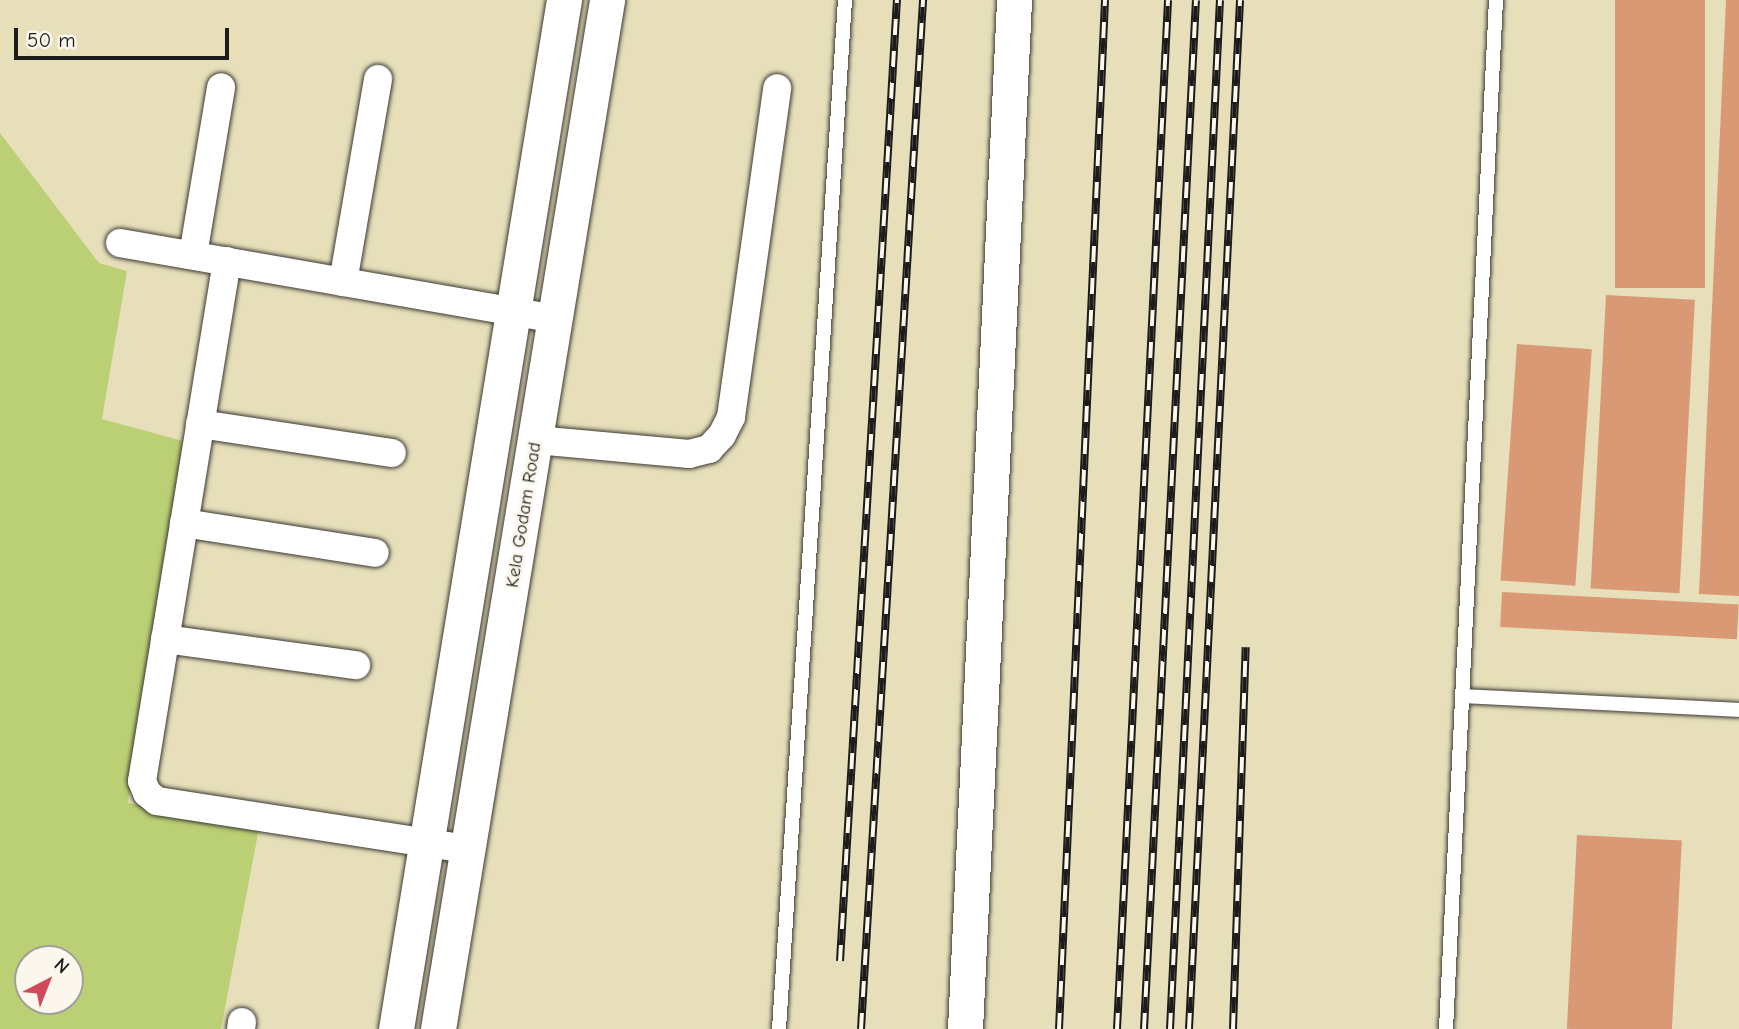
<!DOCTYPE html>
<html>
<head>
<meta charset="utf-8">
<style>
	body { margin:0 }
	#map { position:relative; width:1739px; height:1029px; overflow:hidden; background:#e7dfba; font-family:"Comic Neue",sans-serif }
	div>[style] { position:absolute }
	.green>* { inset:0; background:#bbd074 }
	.building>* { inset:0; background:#da9975; transform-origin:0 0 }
	.roads { filter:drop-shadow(0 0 2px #3a3934) drop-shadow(0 0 2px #3a3934) }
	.service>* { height:14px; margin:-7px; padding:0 7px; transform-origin:7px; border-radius:7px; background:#fff }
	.minor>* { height:28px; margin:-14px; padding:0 14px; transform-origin:14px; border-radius:14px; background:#fff }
	.tertiary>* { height:35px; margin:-17.5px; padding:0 17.5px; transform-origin:17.5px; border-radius:17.5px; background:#fff }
	.rail>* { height:8px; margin-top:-4px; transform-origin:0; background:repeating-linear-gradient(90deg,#fbf7ec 0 16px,#1c1c1c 0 32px); box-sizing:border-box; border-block:2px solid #1c1c1c }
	span { translate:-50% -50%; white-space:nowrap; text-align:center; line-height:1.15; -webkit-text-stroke:6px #fbf7ec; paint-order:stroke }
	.street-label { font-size:19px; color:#1c1c1c }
	.north { position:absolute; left:14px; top:945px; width:70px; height:70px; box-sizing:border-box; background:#fbf7ec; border:2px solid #a29f99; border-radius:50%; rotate:42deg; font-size:19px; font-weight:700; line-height:28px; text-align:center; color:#1c1c1c }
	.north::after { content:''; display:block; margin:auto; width:24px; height:32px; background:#d1495b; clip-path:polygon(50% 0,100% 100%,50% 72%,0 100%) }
	.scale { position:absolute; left:14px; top:28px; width:215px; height:32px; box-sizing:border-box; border:4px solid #1c1c1c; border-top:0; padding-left:9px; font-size:21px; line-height:24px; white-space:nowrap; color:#1c1c1c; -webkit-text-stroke:5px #fbf7ec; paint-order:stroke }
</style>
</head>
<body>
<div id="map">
	<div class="green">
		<i style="clip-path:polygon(evenodd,0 133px,99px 263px,127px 271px,102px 419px,183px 441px,128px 803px,259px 828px,221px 1029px,0 1029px,0 133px,28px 959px,70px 959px,70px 1001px,28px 1001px,28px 959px)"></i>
	</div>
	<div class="building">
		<i style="left:1615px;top:0;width:90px;height:288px"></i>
		<i style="clip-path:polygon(1726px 0,1739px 0,1739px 596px,1699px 594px)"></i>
		<i style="left:1606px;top:295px;width:89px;height:294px;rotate:3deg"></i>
		<i style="left:1517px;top:344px;width:75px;height:237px;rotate:4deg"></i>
		<i style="left:1502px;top:592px;width:237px;height:35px;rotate:3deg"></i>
		<i style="left:1577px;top:835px;width:105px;height:194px;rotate:3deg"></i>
	</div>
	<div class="roads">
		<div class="service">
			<i style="left:1464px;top:696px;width:275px;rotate:2.9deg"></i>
			<i style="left:779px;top:1029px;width:1031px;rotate:-86.33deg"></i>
			<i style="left:1446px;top:1029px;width:1030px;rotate:-87.22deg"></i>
		</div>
		<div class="minor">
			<i style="left:120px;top:243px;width:443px;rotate:9.9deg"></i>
			<i style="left:193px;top:255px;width:170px;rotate:-80.5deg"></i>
			<i style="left:227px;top:261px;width:527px;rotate:99.28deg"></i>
			<i style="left:142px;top:781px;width:13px;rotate:67deg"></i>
			<i style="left:147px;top:793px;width:13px;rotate:39deg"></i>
			<i style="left:157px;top:801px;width:315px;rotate:8.8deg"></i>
			<i style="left:343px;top:282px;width:206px;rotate:-80.2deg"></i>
			<i style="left:200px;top:424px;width:194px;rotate:8.6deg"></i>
			<i style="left:536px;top:440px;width:154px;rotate:5.2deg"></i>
			<i style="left:689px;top:454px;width:21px;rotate:-14deg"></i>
			<i style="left:709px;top:449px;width:19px;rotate:-47deg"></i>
			<i style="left:722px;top:435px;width:20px;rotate:-63deg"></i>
			<i style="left:731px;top:417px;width:332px;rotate:-82deg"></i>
			<i style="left:184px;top:523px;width:193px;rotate:8.9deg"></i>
			<i style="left:165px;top:639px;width:193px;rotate:7.8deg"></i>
			<i style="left:241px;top:1029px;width:7px;rotate:-82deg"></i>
		</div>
		<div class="tertiary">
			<i style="left:396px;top:1029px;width:1043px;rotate:-80.73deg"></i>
			<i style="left:438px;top:1029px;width:1043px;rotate:-80.67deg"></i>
			<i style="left:965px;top:1029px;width:1030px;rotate:-87.27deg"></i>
		</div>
	</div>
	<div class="rail">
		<i style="left:840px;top:961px;width:963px;rotate:-86.61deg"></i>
		<i style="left:861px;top:1029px;width:1031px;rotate:-86.55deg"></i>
		<i style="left:1059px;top:1029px;width:1030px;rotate:-87.44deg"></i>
		<i style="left:1117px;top:1029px;width:1030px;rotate:-87.16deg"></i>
		<i style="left:1144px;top:1029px;width:1030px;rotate:-87.11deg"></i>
		<i style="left:1170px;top:1029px;width:1030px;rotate:-87.22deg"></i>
		<i style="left:1189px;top:1029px;width:1030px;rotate:-87.16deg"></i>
		<i style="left:1233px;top:1029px;width:382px;rotate:-88.1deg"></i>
	</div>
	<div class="street-label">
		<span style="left:524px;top:515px;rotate:-81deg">Kela Godam Road</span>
	</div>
	<div class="north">N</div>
	<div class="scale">50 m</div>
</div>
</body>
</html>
